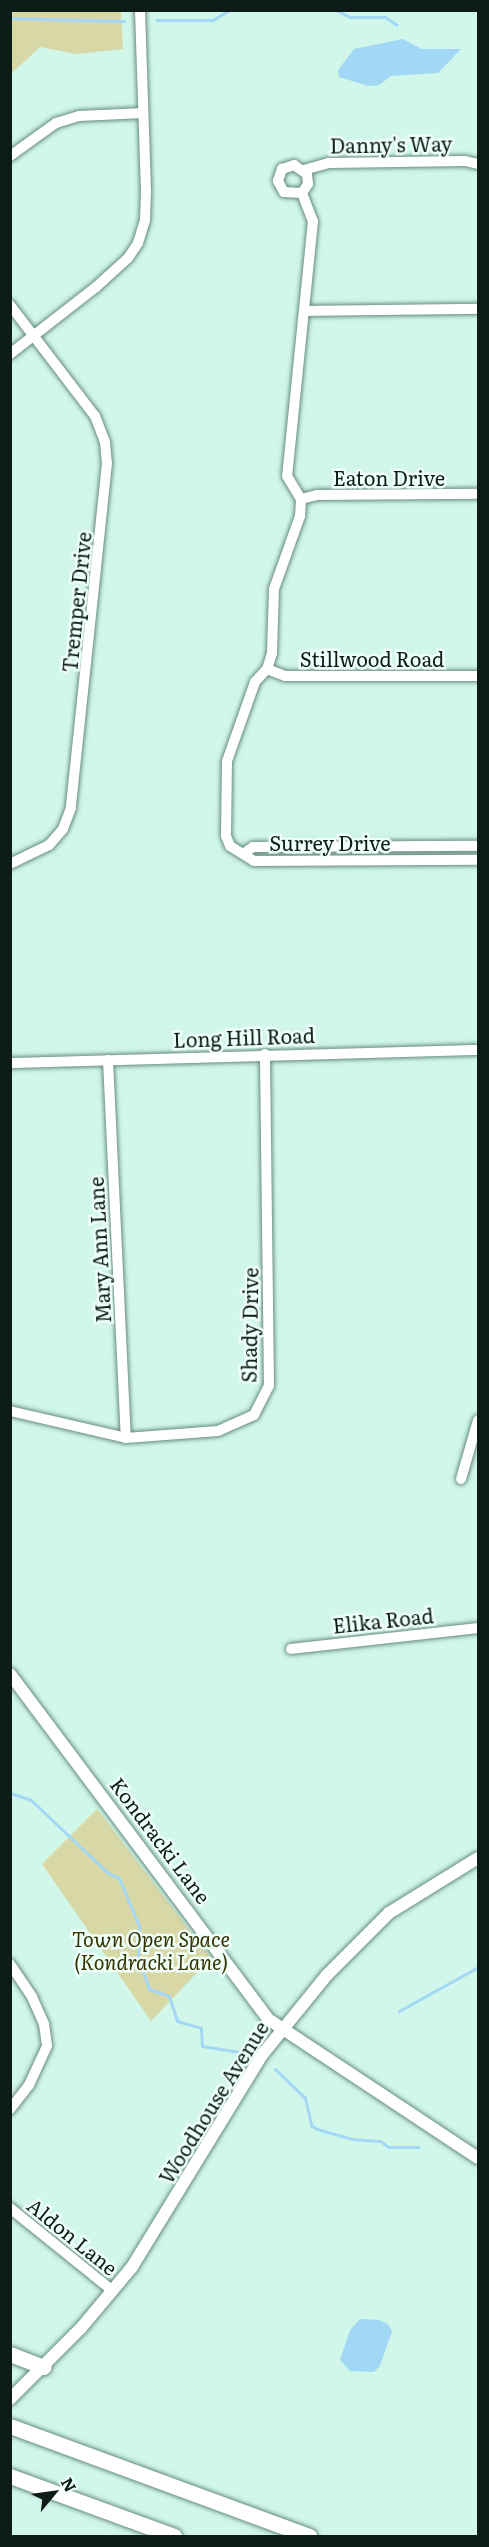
<!DOCTYPE html>
<html>
<head>
<meta charset="utf-8">
<style>
	body { margin:0 }
	#map { position:relative; width:489px; height:2547px; overflow:hidden; background:#d0f7e9; font-family:Literata,serif }
	div>[style] { position:absolute }
	.green>* { inset:0; background:#d8d8a7 }
	.water>* { inset:0; background:#a3d7f6 }
	.stream>* { height:3px; margin:-1.5px; padding:0 1.5px; transform-origin:1.5px; border-radius:1.5px; background:#a3d7f6 }
	.roads { filter:drop-shadow(0 0 2px #688c80) drop-shadow(0 0 2px #688c80) }
	.minor>* { height:10px; margin:-5px; padding:0 5px; transform-origin:5px; border-radius:5px; background:#fff }
	.major>* { height:12px; margin:-6px; padding:0 6px; transform-origin:6px; border-radius:6px; background:#fff }
	.highway>* { height:15px; margin:-7.5px; padding:0 7.5px; transform-origin:7.5px; border-radius:7.5px; background:#fff }
	span { translate:-50% -50%; white-space:nowrap; text-align:center; line-height:1.15; -webkit-text-stroke:5px #effff9; paint-order:stroke }
	.street-label { font-size:20px; color:#0d1c17 }
	.park-label { font-size:20px; color:#343300; font-style:italic }
	.frame { position:absolute; inset:0; border:12px solid #0d1c17; pointer-events:none }
	.north { position:absolute; left:24px; top:2463px; width:60px; height:60px; -webkit-text-stroke:4px #effff9; paint-order:stroke; rotate:61deg; font-size:16px; font-weight:700; line-height:24px; text-align:center; color:#0d1c17 }
	.north::after { content:''; display:block; margin:auto; width:21px; height:27px; background:#0d1c17; clip-path:polygon(50% 0,100% 100%,50% 72%,0 100%) }
</style>
</head>
<body>
<div id="map">
	<div class="green">
		<i style="clip-path:polygon(11px 10px,121px 11px,123px 49px,76px 54px,40px 47px,11px 74px)"></i>
		<i style="clip-path:polygon(97px 1809px,211px 1958px,151px 2021px,42px 1864px)"></i>
	</div>
	<div class="water">
		<i style="clip-path:polygon(403px 39px,422px 49px,461px 49px,438px 73px,391px 76px,379px 85px,368px 86px,339px 77px,338px 70px,354px 49px)"></i>
		<i style="clip-path:polygon(360px 2319px,379px 2320px,388px 2324px,392px 2331px,380px 2366px,374px 2372px,350px 2371px,340px 2360px,350px 2330px)"></i>
	</div>
	<div class="stream">
		<i style="left:336px;top:10px;width:16px;rotate:27deg"></i>
		<i style="left:350px;top:17px;width:35px"></i>
		<i style="left:385px;top:17px;width:14px;rotate:34deg"></i>
		<i style="left:10px;top:18px;width:114px;rotate:1.5deg"></i>
		<i style="left:157px;top:20px;width:56px"></i>
		<i style="left:213px;top:20px;width:19px;rotate:-32deg"></i>
		<i style="left:10px;top:1793px;width:22px;rotate:18deg"></i>
		<i style="left:31px;top:1800px;width:106px;rotate:43.5deg"></i>
		<i style="left:108px;top:1873px;width:12px;rotate:24deg"></i>
		<i style="left:119px;top:1878px;width:52px;rotate:67.4deg"></i>
		<i style="left:139px;top:1926px;width:31px;rotate:92deg"></i>
		<i style="left:138px;top:1957px;width:34px;rotate:71deg"></i>
		<i style="left:149px;top:1989px;width:21px;rotate:19deg"></i>
		<i style="left:169px;top:1996px;width:26px;rotate:72deg"></i>
		<i style="left:177px;top:2021px;width:25px;rotate:16deg"></i>
		<i style="left:201px;top:2028px;width:18px;rotate:87deg"></i>
		<i style="left:202px;top:2046px;width:38px;rotate:9deg"></i>
		<i style="left:399px;top:2011px;width:90px;rotate:-29.1deg"></i>
		<i style="left:275px;top:2069px;width:42px;rotate:44deg"></i>
		<i style="left:305px;top:2098px;width:28px;rotate:77deg"></i>
		<i style="left:311px;top:2125px;width:7px;rotate:34deg"></i>
		<i style="left:317px;top:2129px;width:36px;rotate:16deg"></i>
		<i style="left:352px;top:2139px;width:28px;rotate:4deg"></i>
		<i style="left:380px;top:2141px;width:11px;rotate:34deg"></i>
		<i style="left:389px;top:2147px;width:29px"></i>
	</div>
	<div class="roads">
		<div class="minor">
			<i style="left:10px;top:156px;width:57px;rotate:-35.7deg"></i>
			<i style="left:56px;top:123px;width:24px;rotate:-17deg"></i>
			<i style="left:79px;top:116px;width:64px;rotate:-2.7deg"></i>
			<i style="left:304px;top:170px;width:26px;rotate:-16deg"></i>
			<i style="left:329px;top:163px;width:136px;rotate:-0.8deg"></i>
			<i style="left:465px;top:161px;width:13px;rotate:13deg"></i>
			<i style="left:302px;top:193px;width:18px;rotate:-177deg"></i>
			<i style="left:284px;top:192px;width:13px;rotate:-119deg"></i>
			<i style="left:278px;top:181px;width:13px;rotate:-72deg"></i>
			<i style="left:282px;top:169px;width:13px;rotate:-18deg"></i>
			<i style="left:294px;top:165px;width:16px;rotate:35deg"></i>
			<i style="left:307px;top:174px;width:10px;rotate:84deg"></i>
			<i style="left:308px;top:184px;width:11px;rotate:124deg"></i>
			<i style="left:302px;top:193px;width:30px;rotate:69deg"></i>
			<i style="left:313px;top:221px;width:256px;rotate:95.8deg"></i>
			<i style="left:287px;top:476px;width:27px;rotate:59deg"></i>
			<i style="left:301px;top:499px;width:17px;rotate:93deg"></i>
			<i style="left:300px;top:516px;width:77px;rotate:109.6deg"></i>
			<i style="left:274px;top:589px;width:64px;rotate:91.8deg"></i>
			<i style="left:272px;top:653px;width:17px;rotate:107deg"></i>
			<i style="left:267px;top:669px;width:18px;rotate:133deg"></i>
			<i style="left:255px;top:682px;width:84px;rotate:109.5deg"></i>
			<i style="left:227px;top:761px;width:75px;rotate:90.8deg"></i>
			<i style="left:226px;top:836px;width:11px;rotate:68deg"></i>
			<i style="left:230px;top:846px;width:28px;rotate:32deg"></i>
			<i style="left:254px;top:861px;width:224px;rotate:-0.3deg"></i>
			<i style="left:10px;top:305px;width:140px;rotate:52.6deg"></i>
			<i style="left:95px;top:416px;width:28px;rotate:69deg"></i>
			<i style="left:105px;top:442px;width:21px;rotate:85deg"></i>
			<i style="left:107px;top:463px;width:347px;rotate:96deg"></i>
			<i style="left:71px;top:808px;width:22px;rotate:111deg"></i>
			<i style="left:63px;top:829px;width:21px;rotate:131deg"></i>
			<i style="left:49px;top:845px;width:43px;rotate:154deg"></i>
			<i style="left:304px;top:311px;width:174px;rotate:-0.7deg"></i>
			<i style="left:10px;top:354px;width:109px;rotate:-37.9deg"></i>
			<i style="left:96px;top:287px;width:43px;rotate:-42.2deg"></i>
			<i style="left:128px;top:258px;width:18px;rotate:-56deg"></i>
			<i style="left:138px;top:243px;width:24px;rotate:-73deg"></i>
			<i style="left:145px;top:220px;width:29px;rotate:-88deg"></i>
			<i style="left:146px;top:191px;width:181px;rotate:-91.9deg"></i>
			<i style="left:301px;top:499px;width:16px;rotate:-14deg"></i>
			<i style="left:317px;top:495px;width:161px;rotate:-0.4deg"></i>
			<i style="left:267px;top:669px;width:19px;rotate:21deg"></i>
			<i style="left:285px;top:676px;width:193px"></i>
			<i style="left:243px;top:854px;width:12px;rotate:-35deg"></i>
			<i style="left:253px;top:847px;width:225px;rotate:-0.3deg"></i>
			<i style="left:108px;top:1060px;width:378px;rotate:87.3deg"></i>
			<i style="left:10px;top:1063px;width:468px;rotate:-1.6deg"></i>
			<i style="left:10px;top:1411px;width:119px;rotate:13.1deg"></i>
			<i style="left:126px;top:1438px;width:92px;rotate:-4.4deg"></i>
			<i style="left:218px;top:1431px;width:39px;rotate:-24deg"></i>
			<i style="left:254px;top:1415px;width:33px;rotate:-63deg"></i>
			<i style="left:269px;top:1386px;width:332px;rotate:-90.7deg"></i>
			<i style="left:461px;top:1479px;width:61px;rotate:-73.9deg"></i>
			<i style="left:291px;top:1649px;width:188px;rotate:-6.4deg"></i>
			<i style="left:10px;top:1964px;width:40px;rotate:56deg"></i>
			<i style="left:32px;top:1997px;width:30px;rotate:66deg"></i>
			<i style="left:44px;top:2024px;width:22px;rotate:82deg"></i>
			<i style="left:47px;top:2046px;width:43px;rotate:114.8deg"></i>
			<i style="left:29px;top:2085px;width:31px;rotate:128deg"></i>
			<i style="left:10px;top:2208px;width:132px;rotate:38.9deg"></i>
		</div>
		<div class="major">
			<i style="left:10px;top:1674px;width:431px;rotate:53.2deg"></i>
			<i style="left:268px;top:2019px;width:252px;rotate:33.5deg"></i>
			<i style="left:10px;top:2399px;width:100px;rotate:-45deg"></i>
			<i style="left:81px;top:2328px;width:80px;rotate:-50.1deg"></i>
			<i style="left:132px;top:2267px;width:249px;rotate:-58.5deg"></i>
			<i style="left:262px;top:2055px;width:103px;rotate:-50.9deg"></i>
			<i style="left:327px;top:1975px;width:88px;rotate:-45deg"></i>
			<i style="left:389px;top:1913px;width:105px;rotate:-31.7deg"></i>
		</div>
		<div class="highway">
			<i style="left:10px;top:2354px;width:36px;rotate:21deg"></i>
			<i style="left:10px;top:2426px;width:319px;rotate:20.2deg"></i>
			<i style="left:10px;top:2476px;width:175px;rotate:20.1deg"></i>
		</div>
	</div>
	<div class="street-label">
		<span style="left:391px;top:144px;rotate:-1deg">Danny's Way</span>
		<span style="left:389px;top:477px">Eaton Drive</span>
		<span style="left:76px;top:602px;rotate:-84deg">Tremper Drive</span>
		<span style="left:372px;top:658px">Stillwood Road</span>
		<span style="left:330px;top:842px">Surrey Drive</span>
		<span style="left:244px;top:1037px;rotate:-2deg">Long Hill Road</span>
		<span style="left:99px;top:1250px;rotate:-93deg">Mary Ann Lane</span>
		<span style="left:249px;top:1325px;rotate:-89deg">Shady Drive</span>
		<span style="left:383px;top:1620px;rotate:-6deg">Elika Road</span>
		<span style="left:161px;top:1840px;rotate:53deg">Kondracki Lane</span>
		<span style="left:213px;top:2102px;rotate:-58deg">Woodhouse Avenue</span>
		<span style="left:73px;top:2236px;rotate:39deg">Aldon Lane</span>
	</div>
	<div class="park-label">
		<span style="left:151px;top:1950px">Town Open Space<br>(Kondracki Lane)</span>
	</div>
	<div class="frame"></div>
	<div class="north">N</div>
</div>
</body>
</html>
